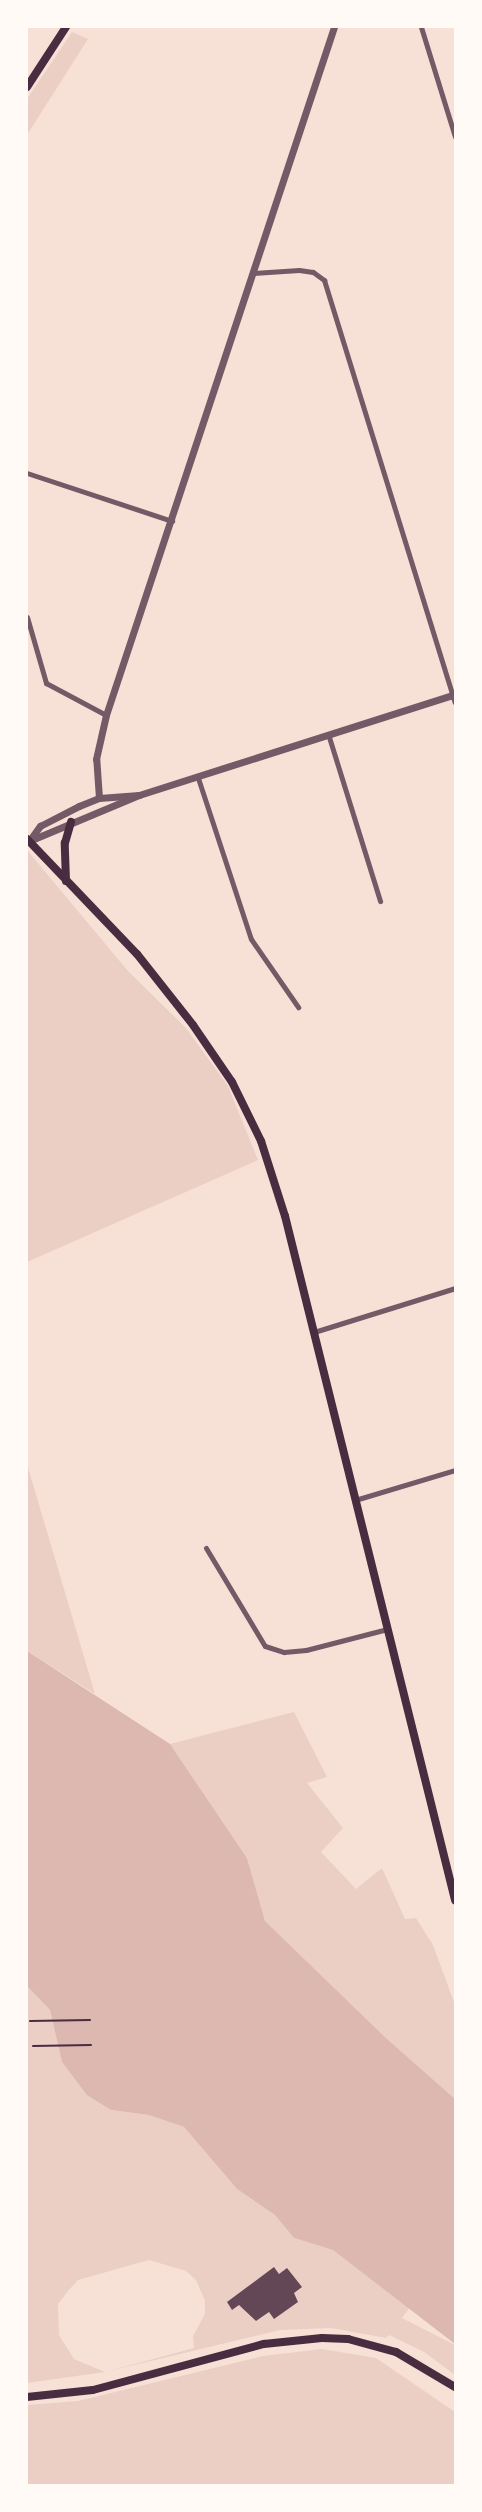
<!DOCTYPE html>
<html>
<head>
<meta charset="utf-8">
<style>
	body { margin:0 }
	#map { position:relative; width:482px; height:2512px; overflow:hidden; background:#f7e1d7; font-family:Signika,sans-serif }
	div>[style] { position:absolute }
	.green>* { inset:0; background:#ebcfc5 }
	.water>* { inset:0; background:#dcb8b0 }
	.building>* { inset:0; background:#644757 }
	.path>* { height:2px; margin:-1px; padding:0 1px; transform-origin:1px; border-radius:1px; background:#4a2c40 }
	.minor>* { height:5px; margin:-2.5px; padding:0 2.5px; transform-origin:2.5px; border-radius:2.5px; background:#755966 }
	.tertiary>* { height:7px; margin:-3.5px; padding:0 3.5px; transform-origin:3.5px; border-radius:3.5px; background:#755966 }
	.secondary>* { height:8px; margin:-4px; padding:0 4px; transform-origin:4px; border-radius:4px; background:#4a2c40 }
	span { translate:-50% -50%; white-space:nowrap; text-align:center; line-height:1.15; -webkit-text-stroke:4.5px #fffaf5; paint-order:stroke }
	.frame { position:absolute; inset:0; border:28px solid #fffaf5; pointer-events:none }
</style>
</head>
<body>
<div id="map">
	<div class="green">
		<i style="clip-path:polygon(72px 32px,88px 39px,27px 135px,27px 99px)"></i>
		<i style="clip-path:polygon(27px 850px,128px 971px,186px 1028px,228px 1086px,258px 1160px,27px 1262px)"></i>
		<i style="clip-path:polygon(27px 1464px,95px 1694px,27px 1651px)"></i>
		<i style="clip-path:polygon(294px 1712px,327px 1777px,307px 1783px,343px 1828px,321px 1852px,356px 1889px,382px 1868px,405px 1919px,416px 1918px,433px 1945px,455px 2005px,455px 2099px,386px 2038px,265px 1921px,247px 1858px,170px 1744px)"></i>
		<i style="clip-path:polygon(evenodd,27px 1986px,50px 2010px,62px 2062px,111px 2110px,149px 2115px,184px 2127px,237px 2189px,275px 2215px,294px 2238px,333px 2250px,410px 2307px,402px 2318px,455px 2345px,455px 2375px,424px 2352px,389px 2335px,386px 2338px,331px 2328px,280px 2330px,105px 2372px,27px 2383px,27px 1986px,149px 2260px,186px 2271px,196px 2280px,205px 2301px,205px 2314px,193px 2336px,194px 2348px,105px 2372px,74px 2359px,59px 2335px,58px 2304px,68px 2291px,78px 2280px,149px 2260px)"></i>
		<i style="clip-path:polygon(322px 2349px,376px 2358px,455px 2412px,455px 2485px,27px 2485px,27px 2405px,78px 2401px,263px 2356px)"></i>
	</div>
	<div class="water">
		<i style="clip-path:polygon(27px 1651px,170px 1744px,247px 1858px,265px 1921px,386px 2038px,455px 2099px,455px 2344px,333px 2250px,294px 2238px,275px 2215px,237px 2189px,184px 2127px,149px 2115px,111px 2110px,87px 2095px,62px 2062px,50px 2010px,27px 1986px)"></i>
	</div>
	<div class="building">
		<i style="clip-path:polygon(274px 2267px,279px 2274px,287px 2268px,302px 2287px,294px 2293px,298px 2302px,274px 2319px,269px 2312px,256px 2321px,239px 2305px,232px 2310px,227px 2302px)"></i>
	</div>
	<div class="path">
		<i style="left:30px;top:2021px;width:60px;rotate:-1deg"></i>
		<i style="left:33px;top:2046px;width:58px;rotate:-1deg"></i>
	</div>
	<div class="minor">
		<i style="left:421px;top:27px;width:115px;rotate:72.8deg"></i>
		<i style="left:253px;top:273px;width:46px;rotate:-3.7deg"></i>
		<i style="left:299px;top:270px;width:14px;rotate:8deg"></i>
		<i style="left:313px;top:272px;width:14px;rotate:36deg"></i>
		<i style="left:324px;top:280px;width:442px;rotate:72.8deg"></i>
		<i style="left:27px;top:473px;width:153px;rotate:18.3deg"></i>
		<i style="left:27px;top:617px;width:69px;rotate:73.9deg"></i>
		<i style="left:46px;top:683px;width:68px;rotate:28.1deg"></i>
		<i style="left:329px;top:737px;width:172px;rotate:72.7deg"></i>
		<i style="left:198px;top:778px;width:169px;rotate:71.8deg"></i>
		<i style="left:251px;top:939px;width:83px;rotate:55.3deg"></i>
		<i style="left:314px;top:1332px;width:148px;rotate:-17.3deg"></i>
		<i style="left:355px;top:1500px;width:104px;rotate:-16.7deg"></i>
		<i style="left:206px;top:1548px;width:114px;rotate:59deg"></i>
		<i style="left:265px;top:1646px;width:20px;rotate:18deg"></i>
		<i style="left:284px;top:1652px;width:22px;rotate:-5deg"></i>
		<i style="left:306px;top:1650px;width:84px;rotate:-14.5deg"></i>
	</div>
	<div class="tertiary">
		<i style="left:99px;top:798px;width:39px;rotate:-94deg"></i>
		<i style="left:96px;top:759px;width:45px;rotate:-77.2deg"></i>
		<i style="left:106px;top:715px;width:725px;rotate:-71.67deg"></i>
		<i style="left:29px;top:841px;width:119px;rotate:-22.7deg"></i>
		<i style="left:139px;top:795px;width:332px;rotate:-17.7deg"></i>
		<i style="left:29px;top:841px;width:19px;rotate:-54deg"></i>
		<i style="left:40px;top:826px;width:44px;rotate:-27.1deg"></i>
		<i style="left:79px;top:806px;width:22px;rotate:-22deg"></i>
		<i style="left:99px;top:798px;width:40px;rotate:-4.3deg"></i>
	</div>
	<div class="secondary">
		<i style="left:27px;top:87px;width:72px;rotate:-57deg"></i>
		<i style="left:27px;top:839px;width:159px;rotate:46.3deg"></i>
		<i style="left:137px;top:954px;width:90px;rotate:51.7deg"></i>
		<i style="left:193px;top:1025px;width:69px;rotate:55.6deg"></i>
		<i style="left:232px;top:1082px;width:66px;rotate:63.8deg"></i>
		<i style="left:261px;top:1141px;width:79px;rotate:72.3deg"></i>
		<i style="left:285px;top:1216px;width:705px;rotate:76.04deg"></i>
		<i style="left:66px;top:881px;width:38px;rotate:-92deg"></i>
		<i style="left:65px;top:843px;width:22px;rotate:-74deg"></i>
		<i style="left:27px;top:2397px;width:66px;rotate:-6.1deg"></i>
		<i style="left:93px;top:2390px;width:177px;rotate:-15.1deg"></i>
		<i style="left:264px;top:2344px;width:58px;rotate:-5.9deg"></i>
		<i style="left:322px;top:2338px;width:26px;rotate:2deg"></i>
		<i style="left:348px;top:2339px;width:50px;rotate:15.2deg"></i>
		<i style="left:396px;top:2352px;width:69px;rotate:30.7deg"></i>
	</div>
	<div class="frame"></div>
</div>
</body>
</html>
